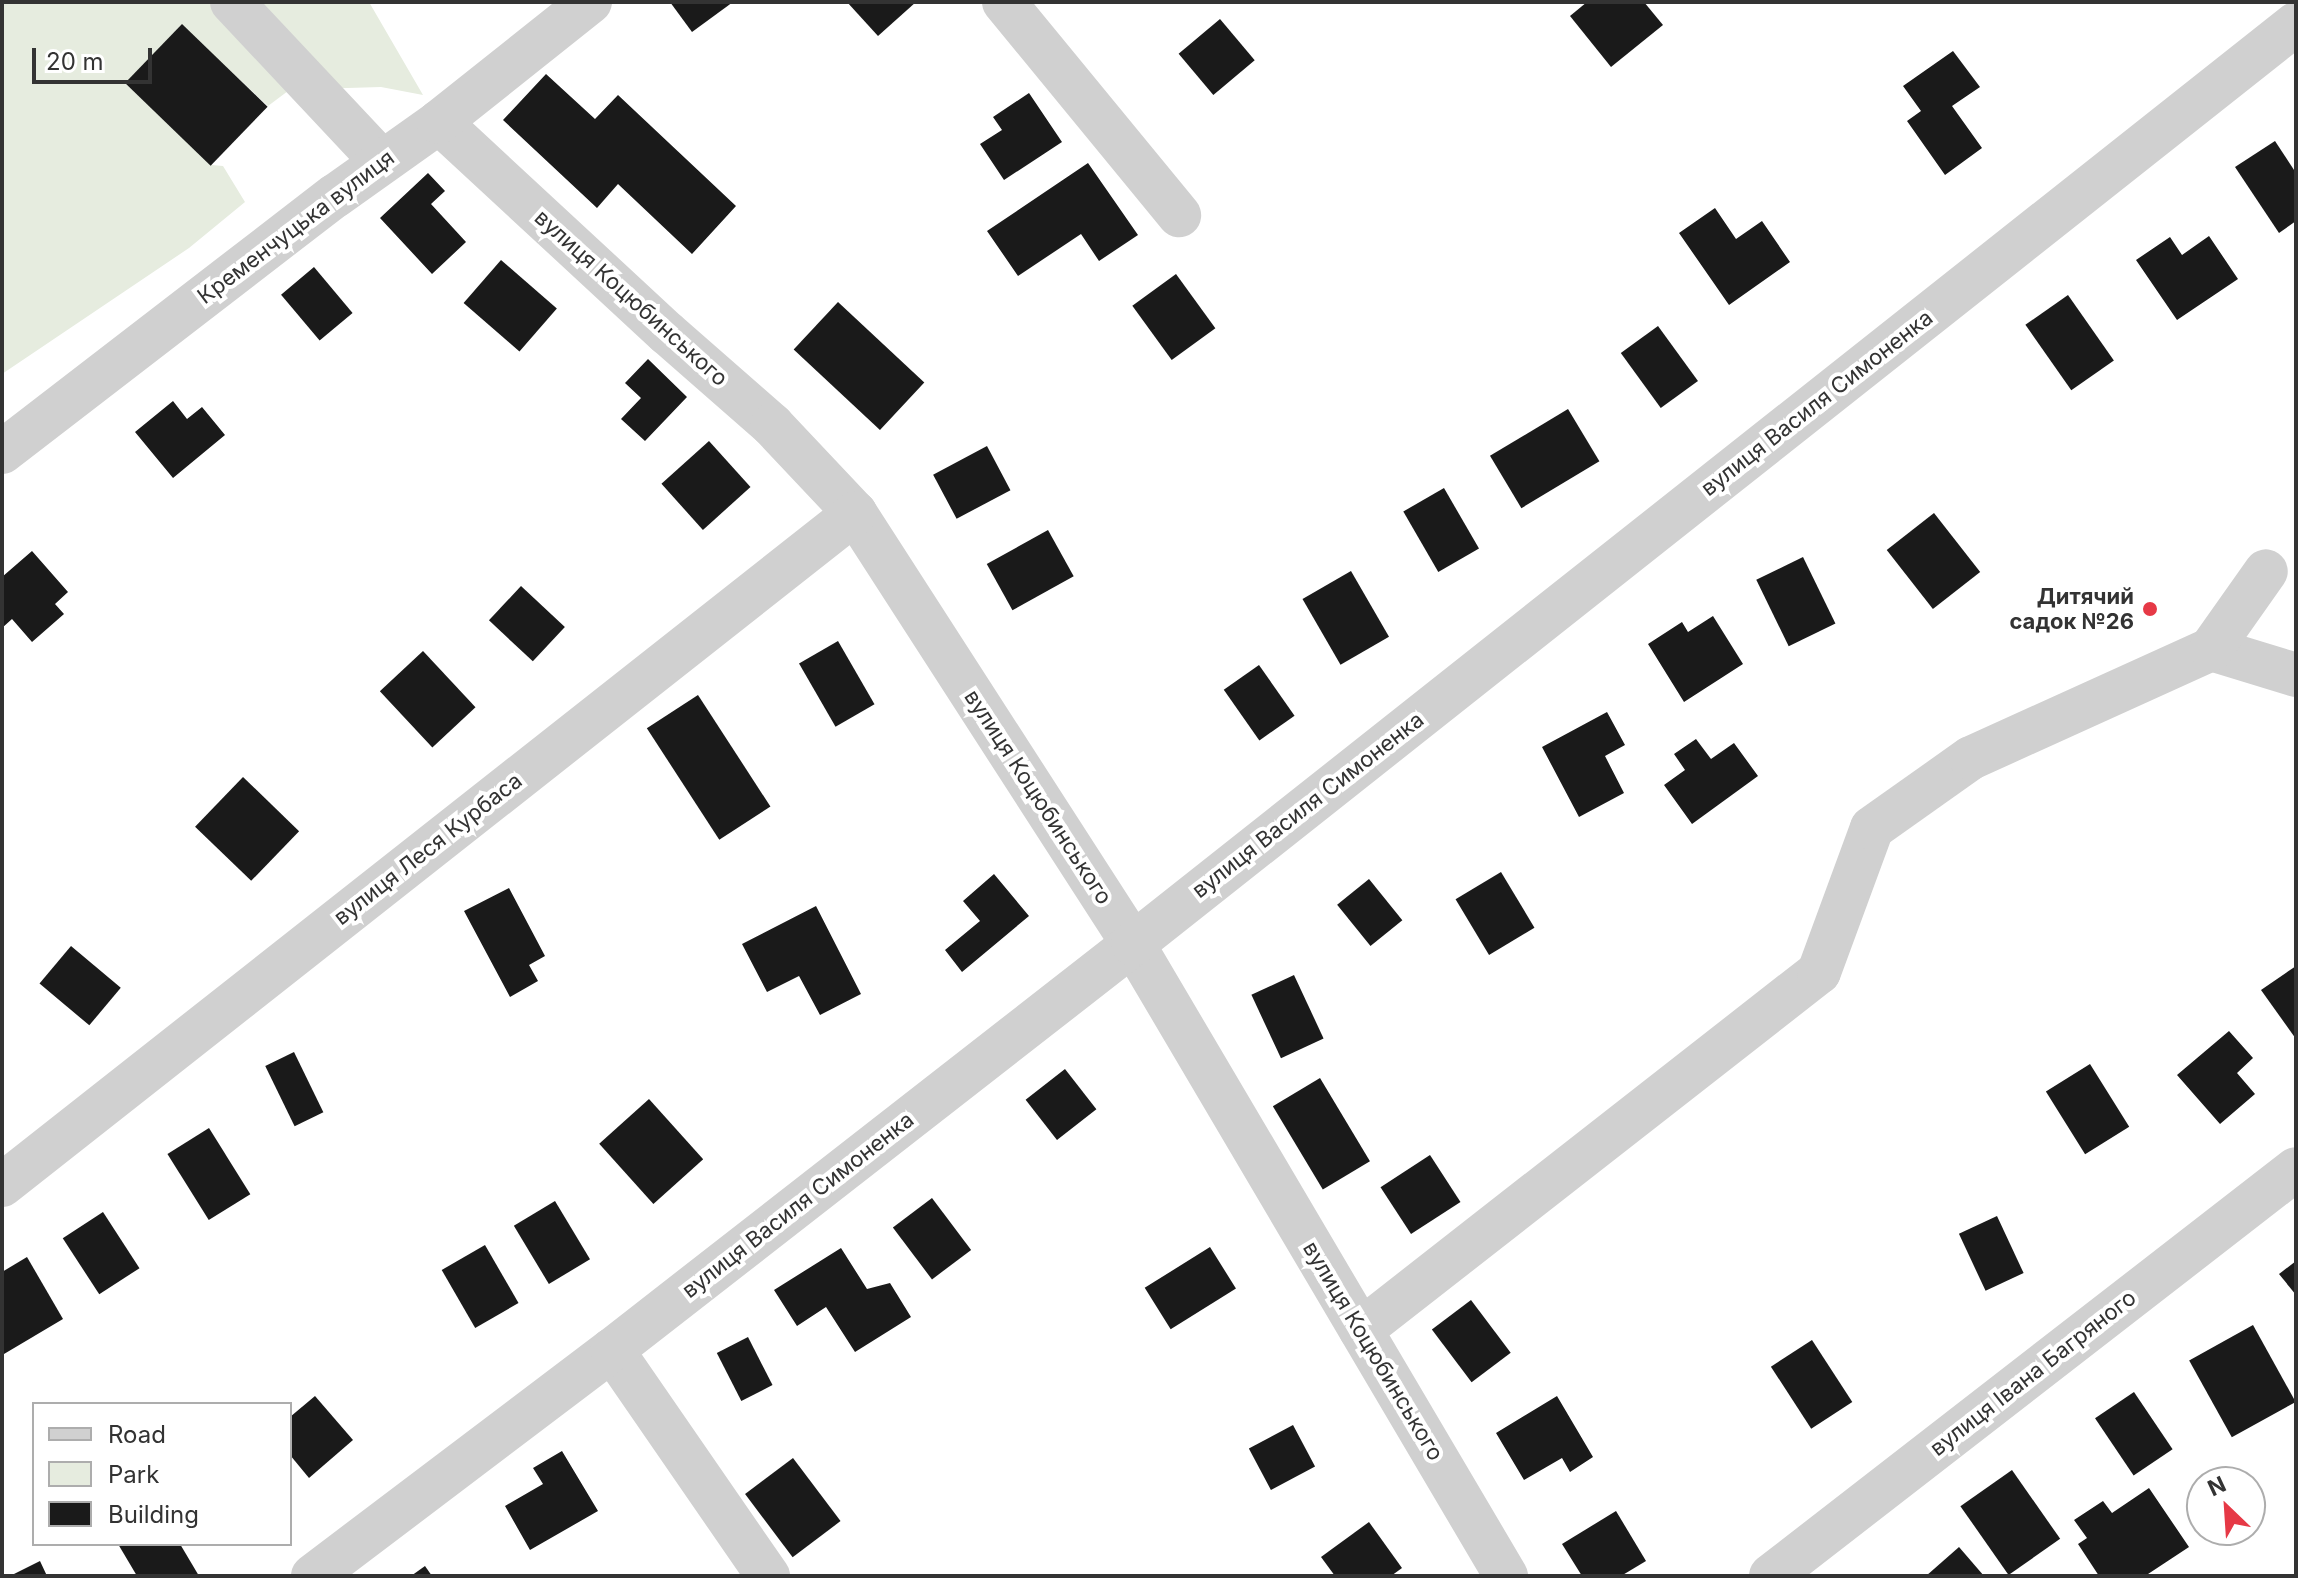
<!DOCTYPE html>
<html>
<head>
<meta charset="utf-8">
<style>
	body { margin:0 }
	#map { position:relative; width:2298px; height:1578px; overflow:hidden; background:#fff; font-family:Inter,sans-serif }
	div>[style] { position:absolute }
	.green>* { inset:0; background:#e6ecdf }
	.building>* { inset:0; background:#1a1a1a; transform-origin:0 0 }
	.minor>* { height:44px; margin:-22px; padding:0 22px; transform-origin:22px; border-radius:22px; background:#d0d0d0 }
	.dots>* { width:22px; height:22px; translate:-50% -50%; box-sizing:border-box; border:4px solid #fff; border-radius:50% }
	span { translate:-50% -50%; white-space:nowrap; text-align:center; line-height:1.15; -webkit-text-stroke:8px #fff; paint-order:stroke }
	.street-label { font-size:22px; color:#333 }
	.poi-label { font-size:22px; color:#333; font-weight:700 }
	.right { translate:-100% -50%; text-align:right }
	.frame { position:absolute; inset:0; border:4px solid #333; pointer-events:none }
	.legend { position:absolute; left:32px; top:1402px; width:260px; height:144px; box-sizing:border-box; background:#fff; border:2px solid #adadad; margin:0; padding:10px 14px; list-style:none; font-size:24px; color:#333 }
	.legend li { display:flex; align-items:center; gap:16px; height:40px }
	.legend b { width:40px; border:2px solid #adadad }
	.north { position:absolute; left:2186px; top:1466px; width:80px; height:80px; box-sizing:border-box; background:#fff; border:2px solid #adadad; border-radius:50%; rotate:335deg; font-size:22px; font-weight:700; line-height:32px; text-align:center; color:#333 }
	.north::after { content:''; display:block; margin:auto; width:28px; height:36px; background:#e63946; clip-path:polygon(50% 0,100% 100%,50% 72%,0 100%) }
	.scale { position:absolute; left:32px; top:48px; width:120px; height:36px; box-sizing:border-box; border:4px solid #333; border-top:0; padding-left:10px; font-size:24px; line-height:28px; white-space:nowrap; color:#333; -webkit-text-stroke:6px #fff; paint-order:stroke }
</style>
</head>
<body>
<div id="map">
	<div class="green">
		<i style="clip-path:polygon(2px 2px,369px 2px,423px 95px,381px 87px,314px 89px,304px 79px,268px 106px,181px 25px,126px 84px,212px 165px,223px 166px,245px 202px,189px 248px,2px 374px)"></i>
	</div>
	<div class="building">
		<i style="clip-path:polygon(670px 2px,733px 2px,692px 32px)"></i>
		<i style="clip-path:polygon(847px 2px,916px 2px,878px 36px)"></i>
		<i style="clip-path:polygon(1587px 2px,1644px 2px,1663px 25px,1611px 67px,1570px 16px)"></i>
		<i style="left:1220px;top:19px;width:54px;height:54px;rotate:50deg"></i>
		<i style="left:182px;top:24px;width:119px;height:82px;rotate:44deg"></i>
		<i style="clip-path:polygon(1953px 51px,1980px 87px,1952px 106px,1982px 148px,1945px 175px,1907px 121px,1921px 111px,1903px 86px)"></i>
		<i style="clip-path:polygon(546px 74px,595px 119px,618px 95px,736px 206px,692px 254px,618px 184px,597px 208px,503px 120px)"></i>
		<i style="clip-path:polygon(1029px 93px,1062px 142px,1004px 180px,980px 144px,1002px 130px,993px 117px)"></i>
		<i style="clip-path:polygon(2275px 141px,2296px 173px,2296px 221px,2279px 233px,2235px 167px)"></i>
		<i style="clip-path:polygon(1088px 163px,1138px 235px,1099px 261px,1081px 234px,1018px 276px,987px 231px)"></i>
		<i style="clip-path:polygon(428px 173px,445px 191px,431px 204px,466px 242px,432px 274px,380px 218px)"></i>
		<i style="clip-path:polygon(1715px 208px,1736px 239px,1762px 221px,1790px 262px,1729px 305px,1679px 233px)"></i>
		<i style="clip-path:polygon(2209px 236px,2238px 279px,2177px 320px,2136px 260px,2170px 237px,2182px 255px)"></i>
		<i style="left:501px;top:260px;width:74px;height:57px;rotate:41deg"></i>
		<i style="left:314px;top:267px;width:60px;height:43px;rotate:50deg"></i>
		<i style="left:1176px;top:274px;width:67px;height:54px;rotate:54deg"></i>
		<i style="left:2068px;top:295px;width:80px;height:52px;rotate:55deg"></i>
		<i style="left:838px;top:302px;width:118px;height:65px;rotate:43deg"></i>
		<i style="left:1658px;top:326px;width:68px;height:46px;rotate:54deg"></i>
		<i style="clip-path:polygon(648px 359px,687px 397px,645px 441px,621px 419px,641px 398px,625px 383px)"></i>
		<i style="clip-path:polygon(173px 401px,187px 419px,202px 407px,225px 435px,173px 478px,135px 432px)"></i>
		<i style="left:1568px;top:409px;width:61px;height:91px;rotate:59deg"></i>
		<i style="left:709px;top:441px;width:62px;height:64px;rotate:48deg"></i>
		<i style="left:987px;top:446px;width:50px;height:61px;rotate:62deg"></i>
		<i style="left:1444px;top:488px;width:70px;height:47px;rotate:60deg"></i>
		<i style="left:1934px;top:513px;width:75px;height:60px;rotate:52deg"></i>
		<i style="left:1048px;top:530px;width:53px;height:70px;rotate:61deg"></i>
		<i style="clip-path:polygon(32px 551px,68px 592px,55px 604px,64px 614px,32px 642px,12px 619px,2px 628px,2px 577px)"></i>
		<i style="left:1803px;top:557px;width:74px;height:52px;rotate:64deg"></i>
		<i style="left:1351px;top:571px;width:76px;height:56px;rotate:60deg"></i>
		<i style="left:521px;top:586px;width:60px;height:47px;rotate:43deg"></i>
		<i style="clip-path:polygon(1713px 616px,1743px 664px,1684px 702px,1648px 644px,1682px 622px,1688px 632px)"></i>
		<i style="left:838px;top:641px;width:73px;height:45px;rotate:60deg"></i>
		<i style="left:423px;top:651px;width:77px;height:59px;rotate:47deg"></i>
		<i style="left:1259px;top:665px;width:62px;height:43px;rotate:55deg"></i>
		<i style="left:698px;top:695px;width:133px;height:61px;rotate:57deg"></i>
		<i style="clip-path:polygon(1607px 712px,1625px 745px,1605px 756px,1624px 793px,1579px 817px,1542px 747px)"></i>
		<i style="clip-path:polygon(1696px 739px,1711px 759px,1734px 743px,1758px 776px,1692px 824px,1664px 785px,1685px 770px,1674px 754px)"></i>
		<i style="left:243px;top:777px;width:78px;height:69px;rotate:44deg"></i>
		<i style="left:1501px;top:872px;width:65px;height:53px;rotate:59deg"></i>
		<i style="clip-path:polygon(994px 874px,1029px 916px,962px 972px,945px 950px,980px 921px,963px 901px)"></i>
		<i style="left:1369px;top:879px;width:53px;height:41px;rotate:51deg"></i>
		<i style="clip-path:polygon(509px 888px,545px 956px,529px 965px,538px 981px,510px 997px,464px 911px)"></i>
		<i style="clip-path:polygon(816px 906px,861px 994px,820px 1015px,799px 976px,767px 992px,742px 944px)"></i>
		<i style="left:71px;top:946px;width:65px;height:49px;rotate:40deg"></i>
		<i style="clip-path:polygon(2296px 966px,2296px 1039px,2261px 990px)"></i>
		<i style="left:1294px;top:975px;width:70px;height:47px;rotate:65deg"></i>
		<i style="clip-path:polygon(2229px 1031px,2253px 1058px,2237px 1073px,2255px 1094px,2220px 1124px,2177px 1075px)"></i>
		<i style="left:294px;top:1052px;width:67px;height:32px;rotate:64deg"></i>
		<i style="left:2090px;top:1064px;width:74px;height:52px;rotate:58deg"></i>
		<i style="left:1065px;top:1069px;width:51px;height:50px;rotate:52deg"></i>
		<i style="left:1320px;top:1078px;width:97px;height:55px;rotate:59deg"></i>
		<i style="left:649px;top:1099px;width:81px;height:67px;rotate:48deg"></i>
		<i style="left:209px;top:1128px;width:78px;height:49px;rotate:58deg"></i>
		<i style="left:1430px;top:1155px;width:56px;height:59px;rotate:57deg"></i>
		<i style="left:932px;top:1198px;width:65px;height:49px;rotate:53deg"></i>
		<i style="left:555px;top:1201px;width:68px;height:48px;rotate:59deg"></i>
		<i style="left:103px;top:1212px;width:67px;height:48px;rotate:57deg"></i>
		<i style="left:1997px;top:1216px;width:63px;height:42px;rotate:65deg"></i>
		<i style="left:485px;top:1245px;width:67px;height:50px;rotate:60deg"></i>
		<i style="left:1210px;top:1247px;width:49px;height:77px;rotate:58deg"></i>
		<i style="clip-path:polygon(841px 1248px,867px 1289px,890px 1283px,911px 1317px,855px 1352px,826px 1307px,797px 1326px,774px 1290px)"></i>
		<i style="clip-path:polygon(27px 1257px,63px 1319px,4px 1354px,2px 1272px)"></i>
		<i style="clip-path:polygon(2296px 1261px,2296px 1295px,2279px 1274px)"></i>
		<i style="left:1471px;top:1300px;width:66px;height:49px;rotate:53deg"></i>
		<i style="left:2253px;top:1325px;width:88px;height:73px;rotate:61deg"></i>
		<i style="left:748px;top:1337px;width:54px;height:35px;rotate:63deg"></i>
		<i style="left:1812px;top:1340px;width:74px;height:49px;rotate:57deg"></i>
		<i style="left:2134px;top:1392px;width:69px;height:47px;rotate:56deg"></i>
		<i style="clip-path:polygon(315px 1396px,353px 1440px,309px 1478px,290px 1455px,290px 1417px)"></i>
		<i style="clip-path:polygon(1557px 1396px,1593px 1457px,1570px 1472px,1562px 1458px,1524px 1480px,1496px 1433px)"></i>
		<i style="left:1293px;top:1425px;width:47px;height:50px;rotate:62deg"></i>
		<i style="clip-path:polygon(562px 1451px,598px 1511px,530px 1550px,505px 1506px,543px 1484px,533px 1468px)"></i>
		<i style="left:793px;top:1458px;width:79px;height:60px;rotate:53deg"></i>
		<i style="left:2012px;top:1470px;width:84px;height:63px;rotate:55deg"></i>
		<i style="clip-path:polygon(2149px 1488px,2189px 1547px,2145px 1576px,2099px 1576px,2078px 1544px,2087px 1538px,2074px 1520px,2103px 1501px,2112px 1513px)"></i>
		<i style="clip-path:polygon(1616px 1511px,1646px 1561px,1621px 1576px,1582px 1576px,1562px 1544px)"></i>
		<i style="clip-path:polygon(1369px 1522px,1402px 1568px,1391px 1576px,1335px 1576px,1321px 1557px)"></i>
		<i style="clip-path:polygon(118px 1544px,180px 1544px,199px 1576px,137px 1576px)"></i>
		<i style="clip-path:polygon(1959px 1547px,1984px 1576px,1926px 1576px)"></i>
		<i style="clip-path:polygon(40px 1561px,47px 1576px,10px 1576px)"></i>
		<i style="clip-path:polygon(425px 1566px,432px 1576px,411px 1576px)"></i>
	</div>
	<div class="minor">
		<i style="left:232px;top:2px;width:219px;rotate:46.8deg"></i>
		<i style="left:1004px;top:2px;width:276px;rotate:50.6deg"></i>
		<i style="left:439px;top:122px;width:311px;rotate:42.8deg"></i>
		<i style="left:667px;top:333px;width:140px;rotate:41.2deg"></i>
		<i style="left:772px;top:425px;width:121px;rotate:46.7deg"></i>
		<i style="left:855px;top:513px;width:513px;rotate:57.18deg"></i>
		<i style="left:1133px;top:944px;width:734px;rotate:59.45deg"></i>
		<i style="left:2px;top:452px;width:420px;rotate:-37.6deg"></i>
		<i style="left:335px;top:196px;width:128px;rotate:-35.4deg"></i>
		<i style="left:439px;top:122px;width:193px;rotate:-38.5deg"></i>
		<i style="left:2211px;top:649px;width:89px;rotate:17deg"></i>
		<i style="left:2px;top:1185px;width:1086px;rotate:-38.23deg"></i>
		<i style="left:1361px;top:1330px;width:581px;rotate:-38.01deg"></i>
		<i style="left:1819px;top:972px;width:153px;rotate:-69.8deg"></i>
		<i style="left:1872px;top:828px;width:121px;rotate:-35.3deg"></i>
		<i style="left:1971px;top:758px;width:264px;rotate:-24.4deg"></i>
		<i style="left:2211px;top:649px;width:95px;rotate:-54.8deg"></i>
		<i style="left:612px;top:1350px;width:275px;rotate:55.4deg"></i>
		<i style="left:313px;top:1576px;width:375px;rotate:-37.1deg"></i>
		<i style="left:612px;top:1350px;width:661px;rotate:-37.93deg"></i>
		<i style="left:1133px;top:944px;width:1483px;rotate:-38.35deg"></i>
		<i style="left:1771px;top:1576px;width:664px;rotate:-37.78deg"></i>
	</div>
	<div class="dots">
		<i style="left:2150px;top:609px;background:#e63946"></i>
	</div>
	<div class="street-label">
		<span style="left:296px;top:227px;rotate:-37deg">Кременчуцька вулиця</span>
		<span style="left:631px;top:298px;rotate:42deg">вулиця Коцюбинського</span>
		<span style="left:1817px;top:403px;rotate:-38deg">вулиця Василя Симоненка</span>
		<span style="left:1038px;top:797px;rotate:57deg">вулиця Коцюбинського</span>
		<span style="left:1308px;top:805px;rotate:-38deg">вулиця Василя Симоненка</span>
		<span style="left:428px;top:849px;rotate:-38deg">вулиця Леся Курбаса</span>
		<span style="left:798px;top:1205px;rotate:-38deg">вулиця Василя Симоненка</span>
		<span style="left:1373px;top:1351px;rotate:59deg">вулиця Коцюбинського</span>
		<span style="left:2033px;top:1373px;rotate:-38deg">вулиця Івана Багряного</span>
	</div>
	<div class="poi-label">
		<span class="right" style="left:2134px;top:609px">Дитячий<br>садок №26</span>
	</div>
	<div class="frame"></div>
	<ul class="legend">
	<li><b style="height:10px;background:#d0d0d0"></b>Road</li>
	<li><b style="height:22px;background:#e6ecdf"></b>Park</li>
	<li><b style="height:22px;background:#1a1a1a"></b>Building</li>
	</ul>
	<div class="north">N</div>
	<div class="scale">20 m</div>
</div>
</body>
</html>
